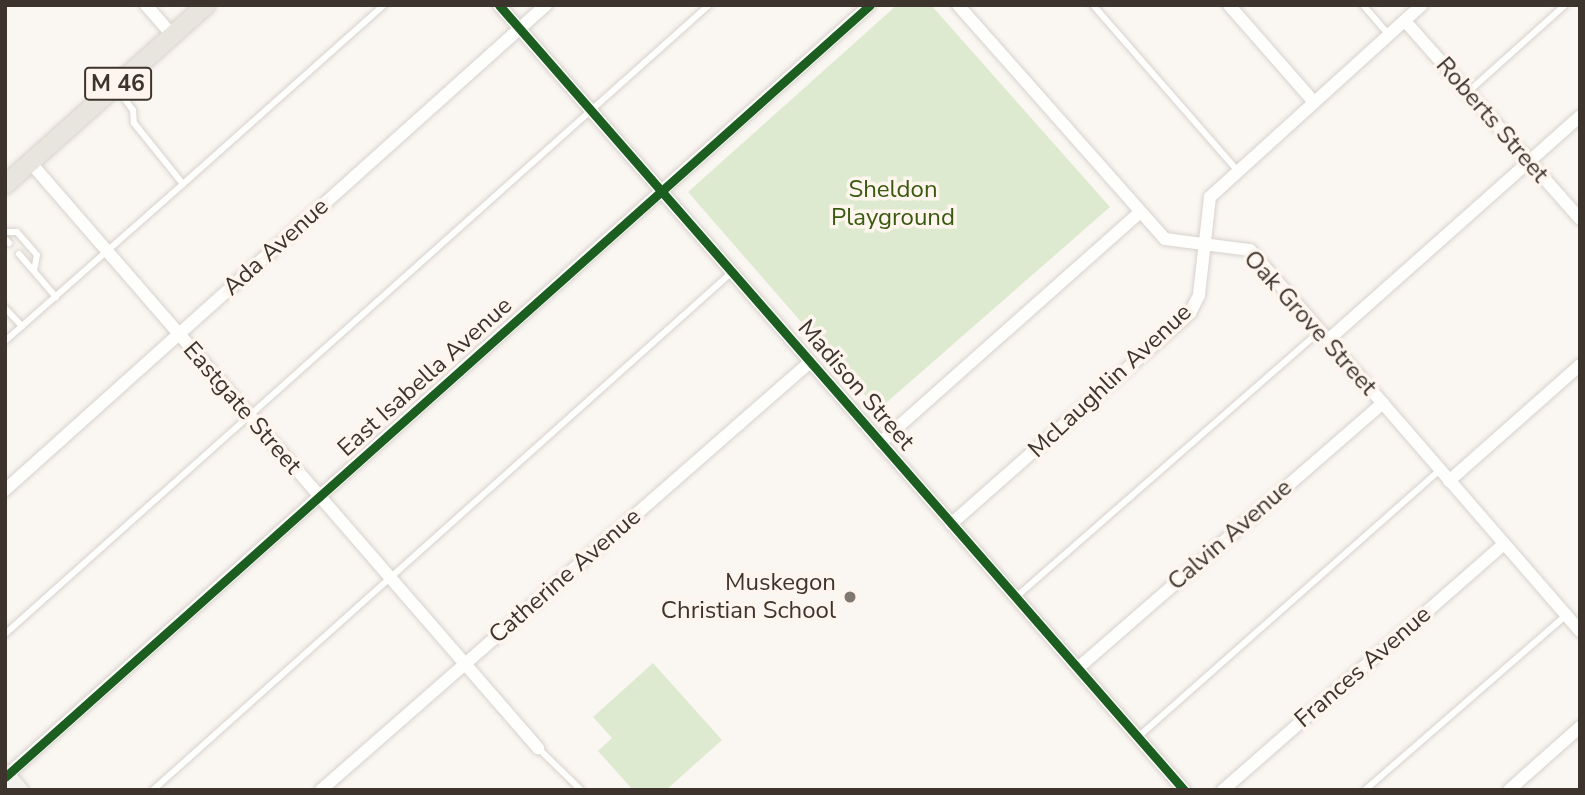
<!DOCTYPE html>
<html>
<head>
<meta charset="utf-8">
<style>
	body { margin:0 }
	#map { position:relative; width:1585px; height:795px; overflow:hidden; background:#faf6f2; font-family:"Nunito Sans",sans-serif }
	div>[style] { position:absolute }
	.green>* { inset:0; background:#deeacf }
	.roads { filter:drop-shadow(0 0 2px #d8d2cc) drop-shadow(0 0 2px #d8d2cc) }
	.service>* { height:6px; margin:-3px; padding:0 3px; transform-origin:3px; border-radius:3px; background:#fefefd }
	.minor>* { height:12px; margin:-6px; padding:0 6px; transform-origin:6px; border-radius:6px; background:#fefefd }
	.secondary>* { height:16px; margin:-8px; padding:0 8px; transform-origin:8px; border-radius:8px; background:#f3f2ee }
	.primary>* { height:18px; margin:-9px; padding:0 9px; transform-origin:9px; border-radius:9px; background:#e7e5de }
	.cycleway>* { height:9px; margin:-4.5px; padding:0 4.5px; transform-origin:4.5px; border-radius:4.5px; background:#1b5e20 }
	.dots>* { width:19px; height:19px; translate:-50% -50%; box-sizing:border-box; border:4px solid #fef5ee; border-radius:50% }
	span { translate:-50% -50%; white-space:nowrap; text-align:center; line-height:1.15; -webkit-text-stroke:7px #fef5ee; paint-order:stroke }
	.shield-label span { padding:2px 5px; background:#fef5ee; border:2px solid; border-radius:5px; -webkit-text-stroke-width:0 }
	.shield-label { font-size:23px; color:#3d352d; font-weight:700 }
	.street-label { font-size:24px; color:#3d352d }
	.park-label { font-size:24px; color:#39590e }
	.poi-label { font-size:24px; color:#3d352d }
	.right { translate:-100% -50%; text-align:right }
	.frame { position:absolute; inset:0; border:7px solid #3d352d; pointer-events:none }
</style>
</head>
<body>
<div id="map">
	<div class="green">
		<i style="clip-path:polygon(897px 5px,931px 5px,1110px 207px,878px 410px,688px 192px)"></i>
		<i style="clip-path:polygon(653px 663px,722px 740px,666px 790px,633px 790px,598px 751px,612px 738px,593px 717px)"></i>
	</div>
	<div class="roads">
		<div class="service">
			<i style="left:1093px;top:5px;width:220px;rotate:48.9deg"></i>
			<i style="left:1363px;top:5px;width:40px;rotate:49deg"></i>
			<i style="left:116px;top:87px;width:29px;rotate:54deg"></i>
			<i style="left:133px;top:110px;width:13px;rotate:86deg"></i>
			<i style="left:134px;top:123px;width:78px;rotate:51.2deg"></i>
			<i style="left:183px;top:184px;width:269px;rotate:-41.7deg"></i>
			<i style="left:1468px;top:92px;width:130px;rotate:-41.9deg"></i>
			<i style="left:5px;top:232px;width:12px"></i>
			<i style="left:17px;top:232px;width:30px;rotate:49deg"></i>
			<i style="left:37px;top:255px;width:16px;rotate:101deg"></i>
			<i style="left:5px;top:239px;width:6px;rotate:45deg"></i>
			<i style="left:19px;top:254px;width:57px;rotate:49.3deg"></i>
			<i style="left:5px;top:308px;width:25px;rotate:47deg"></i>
			<i style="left:5px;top:341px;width:237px;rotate:-41.4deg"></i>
			<i style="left:1016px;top:597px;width:404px;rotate:-41.2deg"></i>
			<i style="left:5px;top:634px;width:944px;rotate:-41.78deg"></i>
			<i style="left:1138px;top:737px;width:403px;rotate:-41.5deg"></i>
			<i style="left:538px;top:748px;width:60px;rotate:44.3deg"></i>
			<i style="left:153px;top:790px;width:777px;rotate:-41.82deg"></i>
			<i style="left:1365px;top:790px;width:267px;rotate:-41deg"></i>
		</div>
		<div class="minor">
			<i style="left:146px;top:5px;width:40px;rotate:49deg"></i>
			<i style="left:499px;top:5px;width:1042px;rotate:48.89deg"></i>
			<i style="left:958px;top:5px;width:312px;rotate:48.5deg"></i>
			<i style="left:1165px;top:239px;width:86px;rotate:7.4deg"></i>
			<i style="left:1250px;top:250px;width:504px;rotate:49.1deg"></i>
			<i style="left:1229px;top:5px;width:129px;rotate:48.8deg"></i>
			<i style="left:1405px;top:21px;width:264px;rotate:48.5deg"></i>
			<i style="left:30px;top:162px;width:776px;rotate:49.08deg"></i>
			<i style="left:1328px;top:340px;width:337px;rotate:-41.6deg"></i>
			<i style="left:880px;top:443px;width:348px;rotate:-41.6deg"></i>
			<i style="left:1449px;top:481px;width:175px;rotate:-41.5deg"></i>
			<i style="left:5px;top:490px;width:727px;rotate:-41.88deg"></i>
			<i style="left:951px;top:524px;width:319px;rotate:-41.4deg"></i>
			<i style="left:1190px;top:313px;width:20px;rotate:-63deg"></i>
			<i style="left:1199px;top:295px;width:99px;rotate:-83.6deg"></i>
			<i style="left:1210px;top:197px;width:286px;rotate:-42.2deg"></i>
			<i style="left:1078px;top:668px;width:404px;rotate:-41deg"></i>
			<i style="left:5px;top:777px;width:1159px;rotate:-41.75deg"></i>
			<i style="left:321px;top:790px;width:650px;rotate:-41.19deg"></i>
			<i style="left:1223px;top:790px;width:373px;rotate:-41.2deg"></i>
			<i style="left:1509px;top:790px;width:95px;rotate:-41.6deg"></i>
		</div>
		<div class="secondary">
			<i style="left:5px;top:773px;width:23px;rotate:49deg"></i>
		</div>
		<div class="primary">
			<i style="left:5px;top:185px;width:270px;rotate:-41.8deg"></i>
		</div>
	</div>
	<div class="cycleway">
		<i style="left:499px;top:5px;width:1042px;rotate:48.89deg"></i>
		<i style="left:5px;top:777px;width:1159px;rotate:-41.75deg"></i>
	</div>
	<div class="dots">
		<i style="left:850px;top:597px;background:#7f7972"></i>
	</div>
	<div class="shield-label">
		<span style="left:118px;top:84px">M 46</span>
	</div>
	<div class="street-label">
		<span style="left:1492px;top:120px;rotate:49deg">Roberts Street</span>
		<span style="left:276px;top:247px;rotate:-42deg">Ada Avenue</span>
		<span style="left:1310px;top:323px;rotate:48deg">Oak Grove Street</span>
		<span style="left:425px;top:377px;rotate:-42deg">East Isabella Avenue</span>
		<span style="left:1110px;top:381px;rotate:-43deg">McLaughlin Avenue</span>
		<span style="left:856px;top:385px;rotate:49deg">Madison Street</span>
		<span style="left:242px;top:408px;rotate:49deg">Eastgate Street</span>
		<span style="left:1230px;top:535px;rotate:-41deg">Calvin Avenue</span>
		<span style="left:565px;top:576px;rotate:-41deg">Catherine Avenue</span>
		<span style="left:1363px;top:667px;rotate:-41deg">Frances Avenue</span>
	</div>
	<div class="park-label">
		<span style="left:893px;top:204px">Sheldon<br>Playground</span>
	</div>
	<div class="poi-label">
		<span class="right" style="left:836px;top:597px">Muskegon<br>Christian School</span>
	</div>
	<div class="frame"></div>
</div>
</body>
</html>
